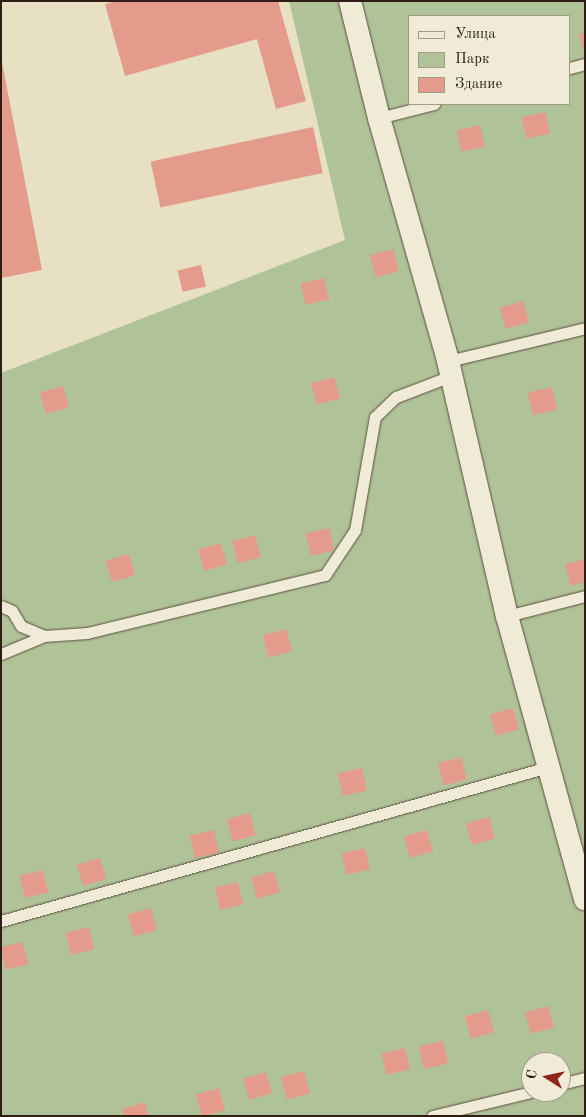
<!DOCTYPE html>
<html>
<head>
<meta charset="utf-8">
<style>
	body { margin:0 }
	#map { position:relative; width:586px; height:1117px; overflow:hidden; background:#e8e0c2; font-family:"Old Standard TT",serif }
	div>[style] { position:absolute }
	.green>* { inset:0; background:#b0c398 }
	.building>* { inset:0; background:#e49b8b; transform-origin:0 0 }
	.roads { filter:drop-shadow(0 0 1px #5c4e40) drop-shadow(0 0 1px #5c4e40) }
	.service>* { height:11px; margin:-5.5px; padding:0 5.5px; transform-origin:5.5px; border-radius:5.5px; background:#f0ebd7 }
	.minor>* { height:22px; margin:-11px; padding:0 11px; transform-origin:11px; border-radius:11px; background:#f0ebd7 }
	span { translate:-50% -50%; white-space:nowrap; text-align:center; line-height:1.15; -webkit-text-stroke:4px #f0ebd7; paint-order:stroke }
	.frame { position:absolute; inset:0; border:2px solid #2e1d15; pointer-events:none }
	.legend { position:absolute; left:408px; top:15px; width:162px; height:90px; box-sizing:border-box; background:#f0ebd7; border:1px solid #a29989; margin:0; padding:6px 9px; list-style:none; font-size:15px; color:#2e1d15 }
	.legend li { display:flex; align-items:center; gap:10px; height:25px }
	.legend b { width:25px; border:1px solid #a29989 }
	.north { position:absolute; left:521px; top:1052px; width:50px; height:50px; box-sizing:border-box; background:#f0ebd7; border:1px solid #a29989; border-radius:50%; rotate:280deg; font-size:14px; font-weight:700; line-height:20px; text-align:center; color:#2e1d15 }
	.north::after { content:''; display:block; margin:auto; width:18px; height:22px; background:#8f2418; clip-path:polygon(50% 0,100% 100%,50% 72%,0 100%) }
</style>
</head>
<body>
<div id="map">
	<div class="green">
		<i style="clip-path:polygon(evenodd,289px 1px,585px 1px,585px 1116px,1px 1116px,1px 373px,345px 240px,289px 1px,410px 16px,570px 16px,570px 104px,410px 104px,410px 16px,289px 1px,531px 1062px,561px 1062px,561px 1092px,531px 1092px,531px 1062px)"></i>
	</div>
	<div class="building">
		<i style="clip-path:polygon(116px 1px,278px 1px,306px 101px,276px 109px,257px 39px,125px 76px,105px 4px)"></i>
		<i style="clip-path:polygon(585px 33px,585px 53px,584px 53px,579px 34px)"></i>
		<i style="clip-path:polygon(2px 62px,42px 270px,1px 278px,1px 63px)"></i>
		<i style="left:545px;top:112px;width:22px;height:24px;rotate:77deg"></i>
		<i style="left:480px;top:125px;width:22px;height:24px;rotate:77deg"></i>
		<i style="left:313px;top:127px;width:47px;height:166px;rotate:78deg"></i>
		<i style="left:393px;top:249px;width:23px;height:24px;rotate:75deg"></i>
		<i style="left:201px;top:265px;width:22px;height:24px;rotate:77deg"></i>
		<i style="left:324px;top:278px;width:22px;height:24px;rotate:77deg"></i>
		<i style="left:523px;top:301px;width:22px;height:24px;rotate:74deg"></i>
		<i style="left:334px;top:377px;width:22px;height:24px;rotate:74deg"></i>
		<i style="left:63px;top:386px;width:22px;height:24px;rotate:74deg"></i>
		<i style="left:552px;top:387px;width:23px;height:25px;rotate:77deg"></i>
		<i style="left:329px;top:528px;width:23px;height:24px;rotate:77deg"></i>
		<i style="left:255px;top:535px;width:23px;height:24px;rotate:75deg"></i>
		<i style="left:221px;top:543px;width:22px;height:24px;rotate:74deg"></i>
		<i style="left:129px;top:554px;width:22px;height:24px;rotate:74deg"></i>
		<i style="clip-path:polygon(585px 559px,585px 582px,570px 586px,565px 564px)"></i>
		<i style="left:286px;top:629px;width:23px;height:24px;rotate:75deg"></i>
		<i style="left:513px;top:708px;width:22px;height:24px;rotate:74deg"></i>
		<i style="left:461px;top:757px;width:23px;height:24px;rotate:75deg"></i>
		<i style="left:362px;top:768px;width:23px;height:25px;rotate:77deg"></i>
		<i style="left:250px;top:813px;width:23px;height:24px;rotate:75deg"></i>
		<i style="left:489px;top:817px;width:22px;height:24px;rotate:74deg"></i>
		<i style="left:214px;top:830px;width:23px;height:25px;rotate:77deg"></i>
		<i style="left:427px;top:830px;width:22px;height:24px;rotate:74deg"></i>
		<i style="left:365px;top:848px;width:22px;height:24px;rotate:77deg"></i>
		<i style="left:100px;top:858px;width:22px;height:24px;rotate:74deg"></i>
		<i style="left:43px;top:870px;width:23px;height:24px;rotate:77deg"></i>
		<i style="left:274px;top:871px;width:22px;height:24px;rotate:74deg"></i>
		<i style="left:238px;top:882px;width:23px;height:24px;rotate:77deg"></i>
		<i style="left:151px;top:908px;width:23px;height:24px;rotate:75deg"></i>
		<i style="left:89px;top:927px;width:23px;height:24px;rotate:77deg"></i>
		<i style="left:23px;top:942px;width:23px;height:23px;rotate:77deg"></i>
		<i style="left:548px;top:1006px;width:22px;height:24px;rotate:74deg"></i>
		<i style="left:488px;top:1010px;width:23px;height:24px;rotate:75deg"></i>
		<i style="left:443px;top:1041px;width:23px;height:25px;rotate:77deg"></i>
		<i style="left:405px;top:1048px;width:22px;height:24px;rotate:77deg"></i>
		<i style="left:304px;top:1071px;width:23px;height:24px;rotate:75deg"></i>
		<i style="left:266px;top:1072px;width:22px;height:24px;rotate:74deg"></i>
		<i style="left:219px;top:1088px;width:23px;height:24px;rotate:75deg"></i>
		<i style="clip-path:polygon(145px 1102px,148px 1116px,124px 1116px,122px 1109px)"></i>
	</div>
	<div class="roads">
		<div class="service">
			<i style="left:570px;top:68px;width:16px;rotate:-15deg"></i>
			<i style="left:379px;top:118px;width:57px;rotate:-14.3deg"></i>
			<i style="left:448px;top:361px;width:141px;rotate:-13.5deg"></i>
			<i style="left:1px;top:606px;width:12px;rotate:24deg"></i>
			<i style="left:12px;top:611px;width:17px;rotate:59deg"></i>
			<i style="left:21px;top:626px;width:25px;rotate:23deg"></i>
			<i style="left:44px;top:636px;width:43px;rotate:-4deg"></i>
			<i style="left:87px;top:633px;width:245px;rotate:-13.7deg"></i>
			<i style="left:325px;top:575px;width:54px;rotate:-56.3deg"></i>
			<i style="left:355px;top:530px;width:115px;rotate:-80deg"></i>
			<i style="left:375px;top:417px;width:29px;rotate:-44deg"></i>
			<i style="left:396px;top:397px;width:59px;rotate:-20.9deg"></i>
			<i style="left:507px;top:616px;width:81px;rotate:-14.4deg"></i>
			<i style="left:1px;top:654px;width:47px;rotate:-22.7deg"></i>
			<i style="left:1px;top:921px;width:568px;rotate:-15.72deg"></i>
			<i style="left:561px;top:1084px;width:25px;rotate:-14deg"></i>
			<i style="left:432px;top:1116px;width:102px;rotate:-13.6deg"></i>
		</div>
		<div class="minor">
			<i style="left:350px;top:1px;width:121px;rotate:76.1deg"></i>
			<i style="left:379px;top:118px;width:253px;rotate:74.1deg"></i>
			<i style="left:448px;top:361px;width:262px;rotate:77deg"></i>
			<i style="left:507px;top:616px;width:294px;rotate:74.6deg"></i>
		</div>
	</div>
	<div class="frame"></div>
	<ul class="legend">
	<li><b style="height:6px;background:#f0ebd7"></b>Улица</li>
	<li><b style="height:14px;background:#b0c398"></b>Парк</li>
	<li><b style="height:14px;background:#e49b8b"></b>Здание</li>
	</ul>
	<div class="north">С</div>
</div>
</body>
</html>
